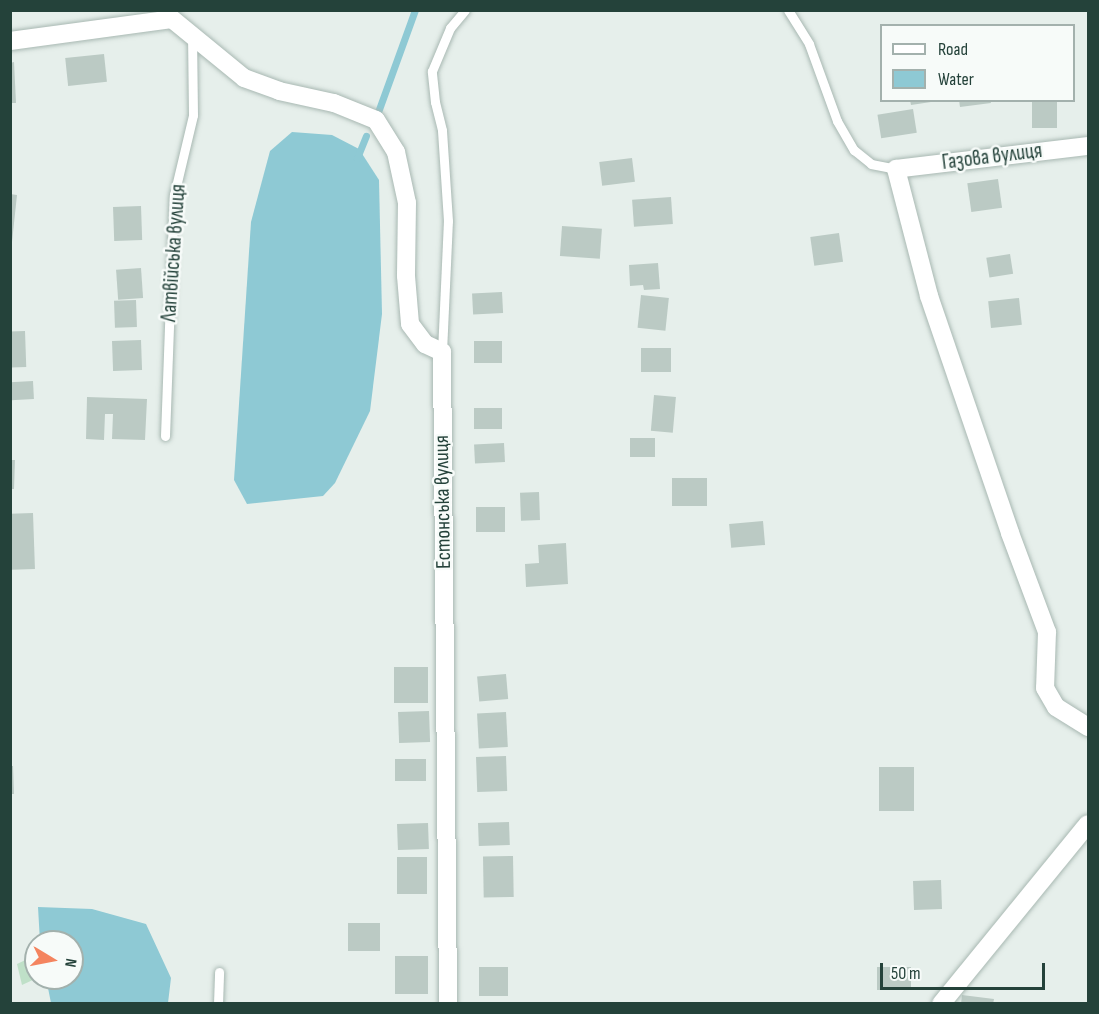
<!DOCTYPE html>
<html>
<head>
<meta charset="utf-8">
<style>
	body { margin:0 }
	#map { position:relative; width:1099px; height:1014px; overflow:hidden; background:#e6efeb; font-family:"Sofia Sans Condensed",sans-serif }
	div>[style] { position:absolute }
	.green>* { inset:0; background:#bfe0c8 }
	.water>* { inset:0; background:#8ec9d4 }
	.stream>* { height:7px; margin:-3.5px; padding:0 3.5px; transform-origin:3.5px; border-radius:3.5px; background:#8ec9d4 }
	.building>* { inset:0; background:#bbcac4; transform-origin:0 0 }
	.roads { filter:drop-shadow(0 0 2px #a8b8b2) drop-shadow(0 0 2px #a8b8b2) }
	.lane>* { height:9px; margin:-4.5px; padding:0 4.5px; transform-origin:4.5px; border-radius:4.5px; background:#fff }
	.street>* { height:18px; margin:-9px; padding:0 9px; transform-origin:9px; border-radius:9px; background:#fff }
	span { translate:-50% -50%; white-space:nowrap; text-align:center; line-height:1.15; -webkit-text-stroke:5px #f7fbf9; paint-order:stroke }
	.street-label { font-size:21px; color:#24423a }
	.frame { position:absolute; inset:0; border:12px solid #24423a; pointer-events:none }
	.legend { position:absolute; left:880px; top:24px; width:195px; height:78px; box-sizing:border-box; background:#f7fbf9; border:2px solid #a3b1ad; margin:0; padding:8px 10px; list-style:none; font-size:18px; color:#24423a }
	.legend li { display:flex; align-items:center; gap:12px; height:30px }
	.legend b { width:30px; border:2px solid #a3b1ad }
	.north { position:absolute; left:24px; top:930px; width:60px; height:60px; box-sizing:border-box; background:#f7fbf9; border:2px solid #a3b1ad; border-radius:50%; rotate:100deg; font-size:16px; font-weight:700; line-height:24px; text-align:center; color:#24423a }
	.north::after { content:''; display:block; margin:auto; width:21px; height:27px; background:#f4845f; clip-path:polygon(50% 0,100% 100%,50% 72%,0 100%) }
	.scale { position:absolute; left:880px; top:963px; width:165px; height:27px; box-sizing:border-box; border:3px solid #24423a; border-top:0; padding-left:8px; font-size:18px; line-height:21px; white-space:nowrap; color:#24423a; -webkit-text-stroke:4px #f7fbf9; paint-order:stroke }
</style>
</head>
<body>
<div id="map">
	<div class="green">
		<i style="clip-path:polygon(36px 955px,37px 978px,22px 985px,17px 964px)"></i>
	</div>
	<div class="water">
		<i style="clip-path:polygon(292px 132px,332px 135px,359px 149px,379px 180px,382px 314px,370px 411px,335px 483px,323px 496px,247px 504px,234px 480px,251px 222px,270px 151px)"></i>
		<i style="clip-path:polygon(38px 907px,92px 909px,146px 924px,171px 978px,168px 1003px,51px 1003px,46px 978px,72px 978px,72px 942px,40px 942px)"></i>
	</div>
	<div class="stream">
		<i style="left:378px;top:112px;width:109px;rotate:-70.1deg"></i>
		<i style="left:357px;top:158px;width:24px;rotate:-68deg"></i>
	</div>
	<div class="building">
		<i style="left:104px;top:54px;width:28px;height:39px;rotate:84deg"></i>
		<i style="clip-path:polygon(14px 62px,16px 103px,10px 103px,10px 63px)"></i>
		<i style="clip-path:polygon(910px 100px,931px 100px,931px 102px,911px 105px)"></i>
		<i style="clip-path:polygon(959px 100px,990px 100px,991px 103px,960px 107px)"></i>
		<i style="left:1032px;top:100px;width:25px;height:28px"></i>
		<i style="left:913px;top:109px;width:24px;height:36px;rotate:81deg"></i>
		<i style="left:632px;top:158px;width:24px;height:33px;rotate:83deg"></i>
		<i style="left:998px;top:179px;width:29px;height:31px;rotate:82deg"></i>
		<i style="clip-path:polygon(10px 194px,17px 195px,12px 242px,10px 242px)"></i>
		<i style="left:671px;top:197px;width:27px;height:39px;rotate:86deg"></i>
		<i style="left:141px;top:206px;width:34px;height:28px;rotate:88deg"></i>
		<i style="left:562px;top:226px;width:40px;height:30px;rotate:4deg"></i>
		<i style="left:839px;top:233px;width:29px;height:29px;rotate:82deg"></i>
		<i style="left:1010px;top:254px;width:20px;height:24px;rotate:81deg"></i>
		<i style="clip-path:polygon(658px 263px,660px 289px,644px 290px,643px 285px,630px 286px,629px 265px)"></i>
		<i style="left:141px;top:268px;width:30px;height:25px;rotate:86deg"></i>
		<i style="left:502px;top:292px;width:21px;height:30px;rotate:87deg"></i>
		<i style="left:641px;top:295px;width:28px;height:33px;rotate:6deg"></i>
		<i style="left:1019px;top:298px;width:27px;height:31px;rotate:84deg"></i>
		<i style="left:136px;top:300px;width:27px;height:22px;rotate:88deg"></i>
		<i style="left:25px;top:331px;width:36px;height:15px;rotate:88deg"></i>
		<i style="left:141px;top:340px;width:30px;height:29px;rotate:88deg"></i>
		<i style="left:474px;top:341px;width:28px;height:22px"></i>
		<i style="left:641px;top:348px;width:30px;height:24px"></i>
		<i style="left:33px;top:381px;width:18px;height:23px;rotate:87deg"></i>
		<i style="left:654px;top:395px;width:22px;height:36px;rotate:5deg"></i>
		<i style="clip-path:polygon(87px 397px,147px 399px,145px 440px,112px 439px,113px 414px,105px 414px,104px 440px,86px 439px)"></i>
		<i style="left:474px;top:408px;width:28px;height:21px"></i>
		<i style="left:655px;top:438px;width:19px;height:25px;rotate:90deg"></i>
		<i style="left:504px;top:443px;width:19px;height:30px;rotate:87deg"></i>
		<i style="clip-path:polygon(10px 460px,15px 460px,14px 489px,10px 489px)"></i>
		<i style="left:672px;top:478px;width:35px;height:28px"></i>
		<i style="left:539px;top:492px;width:28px;height:19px;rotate:88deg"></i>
		<i style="left:505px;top:507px;width:25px;height:29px;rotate:90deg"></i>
		<i style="left:33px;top:513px;width:56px;height:23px;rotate:88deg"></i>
		<i style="left:763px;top:521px;width:24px;height:34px;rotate:85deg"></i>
		<i style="clip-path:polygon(566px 543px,568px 584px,526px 587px,525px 564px,539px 563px,538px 545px)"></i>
		<i style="left:428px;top:667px;width:36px;height:34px;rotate:90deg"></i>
		<i style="left:506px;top:674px;width:25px;height:29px;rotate:85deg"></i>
		<i style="left:429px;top:711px;width:31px;height:31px;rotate:88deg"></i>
		<i style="left:506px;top:712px;width:35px;height:29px;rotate:87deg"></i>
		<i style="left:506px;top:756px;width:35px;height:30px;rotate:88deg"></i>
		<i style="left:426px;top:759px;width:22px;height:31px;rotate:90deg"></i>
		<i style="clip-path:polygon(10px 766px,13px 766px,14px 794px,10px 794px)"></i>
		<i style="left:914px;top:767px;width:44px;height:35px;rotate:90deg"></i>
		<i style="left:509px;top:822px;width:23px;height:31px;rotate:88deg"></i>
		<i style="left:428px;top:823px;width:26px;height:31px;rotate:88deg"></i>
		<i style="left:513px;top:856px;width:41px;height:30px;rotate:89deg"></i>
		<i style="left:397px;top:857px;width:30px;height:37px"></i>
		<i style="left:941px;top:880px;width:29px;height:28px;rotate:88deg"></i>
		<i style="left:348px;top:923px;width:32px;height:28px"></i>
		<i style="left:428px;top:956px;width:38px;height:33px;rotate:90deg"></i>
		<i style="left:479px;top:967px;width:29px;height:29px"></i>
		<i style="left:877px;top:967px;width:34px;height:23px"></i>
		<i style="clip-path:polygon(962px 995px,994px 999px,993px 1004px,961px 1004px)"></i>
	</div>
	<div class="roads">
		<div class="lane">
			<i style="left:788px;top:10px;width:40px;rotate:58deg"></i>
			<i style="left:809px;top:44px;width:82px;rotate:70deg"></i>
			<i style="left:837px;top:121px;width:34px;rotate:60deg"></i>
			<i style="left:854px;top:150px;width:22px;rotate:39deg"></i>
			<i style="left:871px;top:164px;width:25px;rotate:11deg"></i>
			<i style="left:442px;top:352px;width:131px;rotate:-87.4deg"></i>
			<i style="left:448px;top:221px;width:91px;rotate:-93.8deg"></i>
			<i style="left:442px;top:130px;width:29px;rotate:-104deg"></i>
			<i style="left:435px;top:102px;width:31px;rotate:-96deg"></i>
			<i style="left:432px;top:71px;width:47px;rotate:-67.3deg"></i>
			<i style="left:450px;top:28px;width:23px;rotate:-50deg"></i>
			<i style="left:165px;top:436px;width:241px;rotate:-87.9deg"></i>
			<i style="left:174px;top:195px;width:82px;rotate:-76.6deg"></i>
			<i style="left:193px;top:115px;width:78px;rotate:-90.7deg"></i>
			<i style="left:218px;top:1004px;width:32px;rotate:-88deg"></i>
		</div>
		<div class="street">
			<i style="left:10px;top:41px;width:163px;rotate:-7.7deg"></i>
			<i style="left:172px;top:19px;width:93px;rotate:39.3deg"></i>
			<i style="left:244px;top:78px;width:37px;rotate:20deg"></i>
			<i style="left:279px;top:91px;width:56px;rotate:12.3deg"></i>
			<i style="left:334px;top:103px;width:45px;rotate:22deg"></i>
			<i style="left:376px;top:120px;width:38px;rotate:58deg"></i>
			<i style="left:396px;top:152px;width:52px;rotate:77.8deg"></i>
			<i style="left:407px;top:203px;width:73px;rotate:90.8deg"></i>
			<i style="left:406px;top:276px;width:48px;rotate:85.2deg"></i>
			<i style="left:410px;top:324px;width:25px;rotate:53deg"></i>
			<i style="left:425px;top:344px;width:19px;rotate:25deg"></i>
			<i style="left:442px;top:352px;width:652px;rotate:89.47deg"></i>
			<i style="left:1088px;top:146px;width:193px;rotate:173.2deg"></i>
			<i style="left:896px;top:169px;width:131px;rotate:75.4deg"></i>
			<i style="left:929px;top:296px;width:250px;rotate:71.1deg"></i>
			<i style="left:1010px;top:533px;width:106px;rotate:69.5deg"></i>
			<i style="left:1047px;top:632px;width:56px;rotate:92deg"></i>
			<i style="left:1045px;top:688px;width:22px;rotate:60deg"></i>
			<i style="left:1056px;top:707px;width:38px;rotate:32deg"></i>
			<i style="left:941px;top:1004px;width:232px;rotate:-50.8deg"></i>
		</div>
	</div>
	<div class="street-label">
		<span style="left:992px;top:157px;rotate:-7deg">Газова вулиця</span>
		<span style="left:174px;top:253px;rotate:-86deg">Латвiйська вулиця</span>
		<span style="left:443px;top:502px;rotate:-91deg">Естонська вулиця</span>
	</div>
	<div class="frame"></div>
	<ul class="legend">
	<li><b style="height:8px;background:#fff"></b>Road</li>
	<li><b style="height:16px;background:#8ec9d4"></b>Water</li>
	</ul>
	<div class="north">N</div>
	<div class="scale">50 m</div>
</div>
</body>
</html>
